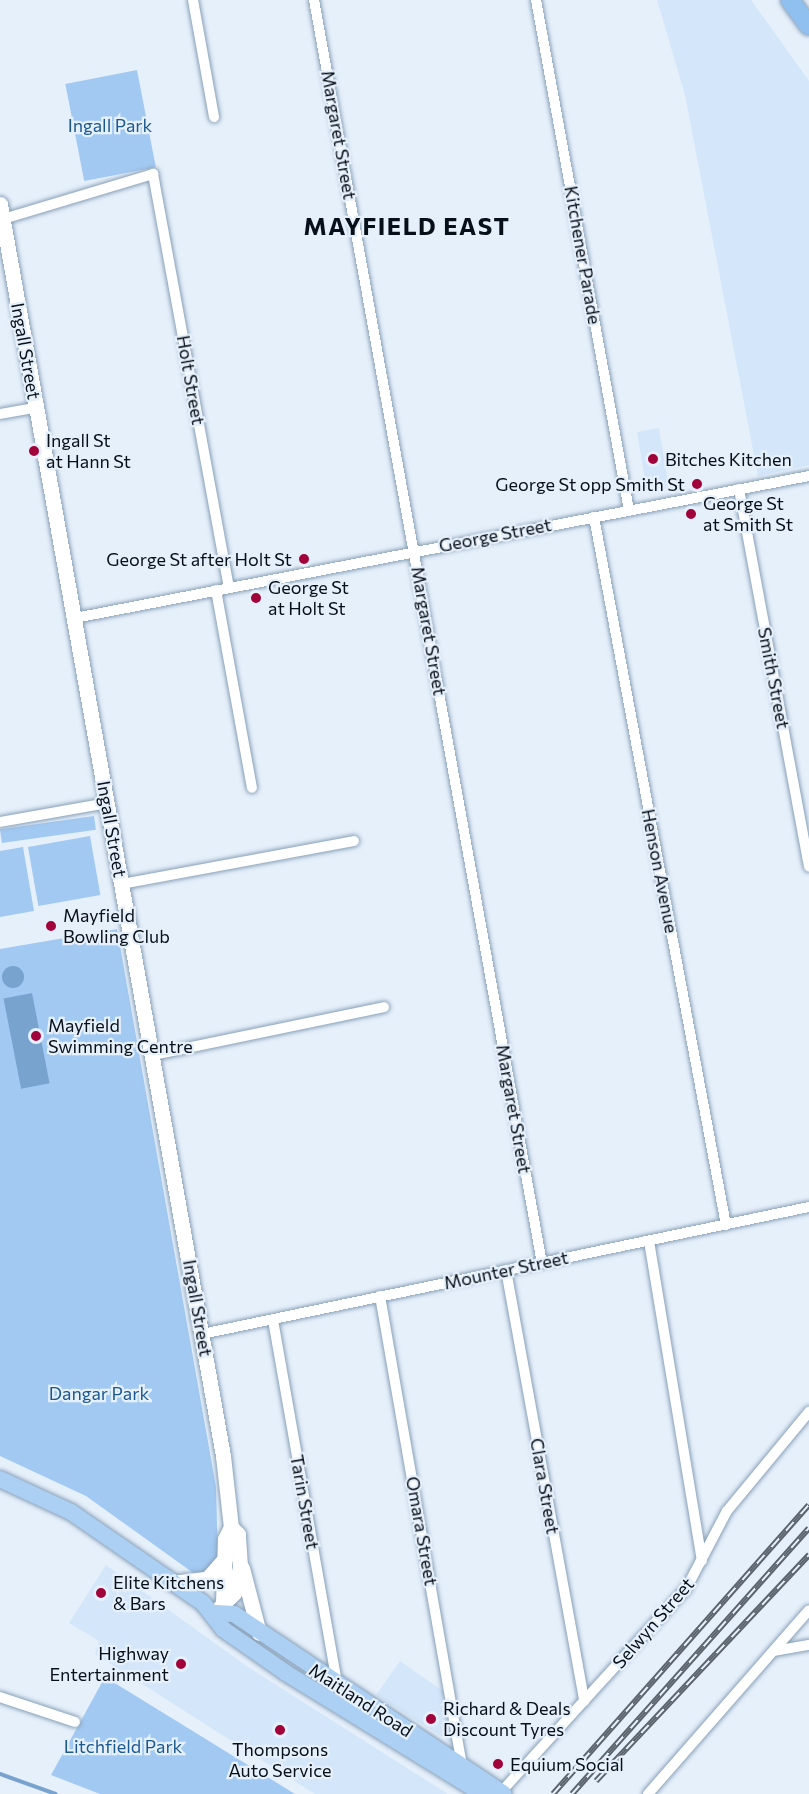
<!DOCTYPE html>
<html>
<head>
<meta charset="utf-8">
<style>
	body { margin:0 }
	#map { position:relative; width:809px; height:1794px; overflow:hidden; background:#e6f0fb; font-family:Commissioner,sans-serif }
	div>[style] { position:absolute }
	.built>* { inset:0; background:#d4e6f9 }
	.green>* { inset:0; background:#a2c9f2; transform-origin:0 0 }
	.water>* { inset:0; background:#78a3cf; transform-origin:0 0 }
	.round { border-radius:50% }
	.stream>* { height:4px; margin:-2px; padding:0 2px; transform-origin:2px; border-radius:2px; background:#78a3cf }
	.roads { filter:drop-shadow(0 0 2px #88a0b8) drop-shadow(0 0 2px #88a0b8) }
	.minor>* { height:10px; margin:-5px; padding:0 5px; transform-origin:5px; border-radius:5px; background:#fff }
	.secondary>* { height:15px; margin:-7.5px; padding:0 7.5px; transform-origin:7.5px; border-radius:7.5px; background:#fff }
	.primary>* { height:16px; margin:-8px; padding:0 8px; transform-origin:8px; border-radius:8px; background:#acd0f4 }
	.trunk>* { height:18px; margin:-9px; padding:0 9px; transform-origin:9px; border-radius:9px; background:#90c0f0 }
	.rail>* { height:6px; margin-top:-3px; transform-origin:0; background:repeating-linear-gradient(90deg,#e6f0fb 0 11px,#5b646d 0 22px); box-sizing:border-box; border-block:2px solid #5b646d }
	.dots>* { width:16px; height:16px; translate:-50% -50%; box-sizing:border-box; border:3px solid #e6f0fb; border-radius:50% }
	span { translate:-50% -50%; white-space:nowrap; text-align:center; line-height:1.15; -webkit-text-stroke:4.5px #e6f0fb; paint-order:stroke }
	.park-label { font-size:18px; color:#1a5990 }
	.street-label { font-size:18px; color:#070f18 }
	.poi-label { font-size:18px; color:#070f18 }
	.left { translate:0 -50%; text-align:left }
	.right { translate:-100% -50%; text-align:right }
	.district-label { font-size:24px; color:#070f18; font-weight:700; letter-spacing:1.5px }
</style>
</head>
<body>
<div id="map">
	<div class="built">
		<i style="clip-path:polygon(657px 0,751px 0,809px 81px,809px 465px,758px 476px,685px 95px)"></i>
		<i style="clip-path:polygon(659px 428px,669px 488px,652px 491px,646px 486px,637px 432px)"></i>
		<i style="clip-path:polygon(106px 1565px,248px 1667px,448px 1794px,315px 1794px,95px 1654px,99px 1641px,69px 1623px)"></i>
		<i style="clip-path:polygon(400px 1661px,443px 1691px,452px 1743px,376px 1695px)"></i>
	</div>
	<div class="green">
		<i style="left:137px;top:70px;width:99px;height:73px;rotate:79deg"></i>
		<i style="left:94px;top:816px;width:14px;height:95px;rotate:82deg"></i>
		<i style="left:90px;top:836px;width:60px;height:63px;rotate:80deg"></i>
		<i style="clip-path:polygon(23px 847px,34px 911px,0 917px,0 851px)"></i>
		<i style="clip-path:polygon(117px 929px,216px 1487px,218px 1559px,205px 1574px,192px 1572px,86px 1496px,0 1456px,0 949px)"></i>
		<i style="clip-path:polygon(105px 1677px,295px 1794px,100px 1794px,51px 1775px)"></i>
	</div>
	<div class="water">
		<i class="round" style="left:2px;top:966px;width:22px;height:22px"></i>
		<i style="left:32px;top:993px;width:92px;height:29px;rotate:79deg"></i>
	</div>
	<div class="stream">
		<i style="left:0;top:1774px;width:59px;rotate:19.7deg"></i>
	</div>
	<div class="roads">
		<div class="minor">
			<i style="left:193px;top:0;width:119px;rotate:79.8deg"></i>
			<i style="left:314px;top:0;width:1283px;rotate:79.77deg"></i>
			<i style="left:536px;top:0;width:518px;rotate:79.67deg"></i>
			<i style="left:3px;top:219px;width:157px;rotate:-16.7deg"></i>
			<i style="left:153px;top:174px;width:420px;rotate:79.6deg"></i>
			<i style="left:0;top:414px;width:36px;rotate:-10deg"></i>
			<i style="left:739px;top:489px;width:384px;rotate:79.5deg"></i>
			<i style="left:594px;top:517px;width:720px;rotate:79.44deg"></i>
			<i style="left:216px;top:590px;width:201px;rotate:79.7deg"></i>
			<i style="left:75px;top:618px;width:748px;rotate:-10.95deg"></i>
			<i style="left:0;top:822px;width:110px;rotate:-10deg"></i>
			<i style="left:122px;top:884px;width:236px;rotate:-10.5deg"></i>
			<i style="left:153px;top:1055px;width:236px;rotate:-11.7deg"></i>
			<i style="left:649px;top:1241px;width:324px;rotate:80.6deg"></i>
			<i style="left:506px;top:1270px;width:438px;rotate:79.7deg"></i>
			<i style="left:380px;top:1296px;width:477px;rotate:80.1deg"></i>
			<i style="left:273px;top:1320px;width:369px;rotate:80deg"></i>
			<i style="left:202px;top:1334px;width:620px;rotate:-11.82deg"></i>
			<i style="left:774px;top:1651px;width:36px;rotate:-10deg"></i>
			<i style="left:0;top:1697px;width:79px;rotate:18.4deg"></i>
			<i style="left:501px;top:1792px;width:275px;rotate:-47.7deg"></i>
			<i style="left:686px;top:1589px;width:88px;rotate:-62.3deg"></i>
			<i style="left:727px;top:1511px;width:129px;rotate:-50.4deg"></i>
			<i style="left:648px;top:1794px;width:244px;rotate:-48.8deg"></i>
		</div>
		<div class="secondary">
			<i style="left:0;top:204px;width:1272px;rotate:79.9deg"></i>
			<i style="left:223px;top:1456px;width:71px;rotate:83.6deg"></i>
			<i style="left:231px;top:1527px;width:13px;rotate:117deg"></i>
			<i style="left:225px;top:1539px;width:63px;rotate:91.8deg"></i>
			<i style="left:242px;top:1568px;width:67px;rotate:75.3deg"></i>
			<i style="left:172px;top:1583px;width:35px;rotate:-7deg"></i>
			<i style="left:207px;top:1579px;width:28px;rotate:-49deg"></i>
			<i style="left:219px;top:1608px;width:21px;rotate:-45deg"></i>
			<i style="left:234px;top:1593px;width:28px;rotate:-77deg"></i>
			<i style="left:240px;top:1566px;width:32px;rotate:-94deg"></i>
			<i style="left:238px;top:1534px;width:10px;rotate:-135deg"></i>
		</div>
		<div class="primary">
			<i style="left:0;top:1479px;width:78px;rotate:24.9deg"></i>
			<i style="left:71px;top:1512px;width:160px;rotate:34.6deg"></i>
			<i style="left:203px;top:1603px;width:33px;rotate:52deg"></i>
			<i style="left:223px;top:1629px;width:77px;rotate:34.9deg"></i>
			<i style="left:286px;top:1673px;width:231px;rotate:31.6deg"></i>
			<i style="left:216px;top:1613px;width:18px;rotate:3deg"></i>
			<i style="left:234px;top:1614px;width:324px;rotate:33.7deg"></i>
		</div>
		<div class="trunk">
			<i style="left:790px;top:0;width:32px;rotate:54deg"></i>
		</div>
	</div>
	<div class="rail">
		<i style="left:596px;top:1781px;width:311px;rotate:-46.7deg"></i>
		<i style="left:553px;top:1794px;width:386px;rotate:-48.5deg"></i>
		<i style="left:572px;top:1794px;width:356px;rotate:-48.3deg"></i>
	</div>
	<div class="dots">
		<i style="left:34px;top:451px;background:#a1023a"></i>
		<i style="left:653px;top:459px;background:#a1023a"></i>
		<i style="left:697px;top:484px;background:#a1023a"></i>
		<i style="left:691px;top:514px;background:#a1023a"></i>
		<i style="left:304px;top:559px;background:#a1023a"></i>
		<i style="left:256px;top:598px;background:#a1023a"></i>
		<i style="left:51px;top:926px;background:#a1023a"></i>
		<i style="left:36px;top:1036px;background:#a1023a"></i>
		<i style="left:101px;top:1593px;background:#a1023a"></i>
		<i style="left:181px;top:1664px;background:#a1023a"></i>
		<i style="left:431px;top:1719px;background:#a1023a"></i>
		<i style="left:280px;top:1730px;background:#a1023a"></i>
		<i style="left:498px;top:1764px;background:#a1023a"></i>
	</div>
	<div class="park-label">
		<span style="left:110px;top:125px">Ingall Park</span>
		<span style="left:99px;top:1393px">Dangar Park</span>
		<span style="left:123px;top:1746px">Litchfield Park</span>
	</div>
	<div class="street-label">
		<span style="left:339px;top:135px;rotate:80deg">Margaret Street</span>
		<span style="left:583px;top:255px;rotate:80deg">Kitchener Parade</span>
		<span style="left:26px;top:351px;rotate:80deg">Ingall Street</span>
		<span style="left:191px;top:380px;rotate:80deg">Holt Street</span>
		<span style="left:495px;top:535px;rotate:-11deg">George Street</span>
		<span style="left:429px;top:631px;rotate:80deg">Margaret Street</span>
		<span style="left:774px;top:678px;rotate:79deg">Smith Street</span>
		<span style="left:112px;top:829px;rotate:80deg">Ingall Street</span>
		<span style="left:660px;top:871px;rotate:79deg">Henson Avenue</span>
		<span style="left:514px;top:1109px;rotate:80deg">Margaret Street</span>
		<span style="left:506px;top:1270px;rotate:-12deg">Mounter Street</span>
		<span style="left:198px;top:1308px;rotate:80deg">Ingall Street</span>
		<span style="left:545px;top:1486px;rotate:80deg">Clara Street</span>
		<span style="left:305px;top:1502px;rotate:80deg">Tarin Street</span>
		<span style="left:422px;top:1531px;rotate:80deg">Omara Street</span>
		<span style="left:653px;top:1623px;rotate:-49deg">Selwyn Street</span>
		<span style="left:361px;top:1700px;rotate:33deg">Maitland Road</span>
	</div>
	<div class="poi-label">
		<span class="left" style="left:46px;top:451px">Ingall St<br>at Hann St</span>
		<span class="left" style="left:665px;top:459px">Bitches Kitchen</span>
		<span class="right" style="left:685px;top:484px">George St opp Smith St</span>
		<span class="left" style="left:703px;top:514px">George St<br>at Smith St</span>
		<span class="right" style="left:292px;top:559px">George St after Holt St</span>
		<span class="left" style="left:268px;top:598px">George St<br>at Holt St</span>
		<span class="left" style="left:63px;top:926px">Mayfield<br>Bowling Club</span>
		<span class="left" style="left:48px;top:1036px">Mayfield<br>Swimming Centre</span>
		<span class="left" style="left:113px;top:1593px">Elite Kitchens<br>&amp; Bars</span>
		<span class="right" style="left:169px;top:1664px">Highway<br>Entertainment</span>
		<span class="left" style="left:443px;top:1719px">Richard &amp; Deals<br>Discount Tyres</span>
		<span style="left:280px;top:1760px">Thompsons<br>Auto Service</span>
		<span class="left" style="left:510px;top:1764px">Equium Social</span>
	</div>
	<div class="district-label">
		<span style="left:407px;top:226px">MAYFIELD EAST</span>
	</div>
</div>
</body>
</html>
